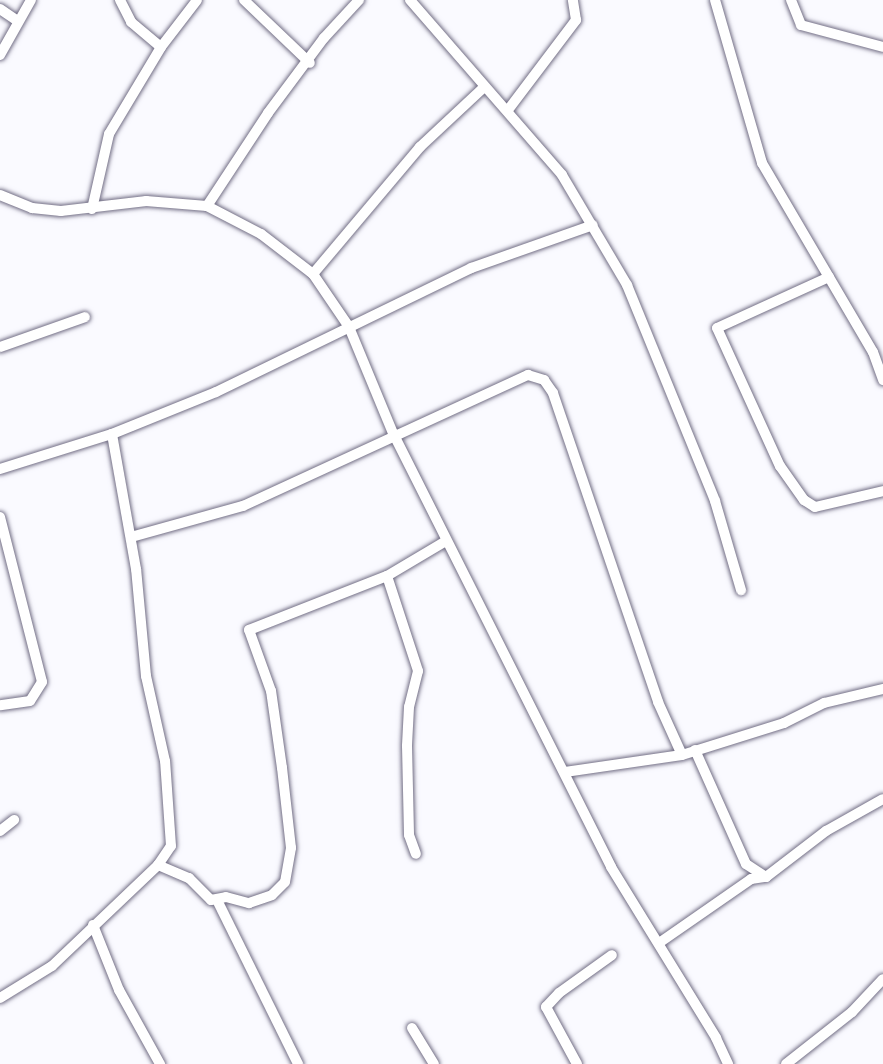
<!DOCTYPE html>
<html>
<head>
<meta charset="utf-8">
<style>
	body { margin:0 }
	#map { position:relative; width:883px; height:1064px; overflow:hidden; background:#fafaff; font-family:Spectral,serif }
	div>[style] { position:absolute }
	.roads { filter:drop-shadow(0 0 2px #726e85) drop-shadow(0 0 2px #726e85) }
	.minor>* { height:10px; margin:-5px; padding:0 5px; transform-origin:5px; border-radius:5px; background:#fff }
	span { translate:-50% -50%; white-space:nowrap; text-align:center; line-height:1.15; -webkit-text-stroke:6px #fafaff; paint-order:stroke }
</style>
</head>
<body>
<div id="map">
	<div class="roads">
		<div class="minor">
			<i style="left:120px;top:0;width:25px;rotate:63deg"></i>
			<i style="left:131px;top:22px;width:39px;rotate:40deg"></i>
			<i style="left:244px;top:0;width:91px;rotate:43.7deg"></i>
			<i style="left:410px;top:0;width:232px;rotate:49deg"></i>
			<i style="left:562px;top:175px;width:128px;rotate:59.4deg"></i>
			<i style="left:627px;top:285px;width:233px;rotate:67.8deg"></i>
			<i style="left:715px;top:501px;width:93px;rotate:73.7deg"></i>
			<i style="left:715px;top:0;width:170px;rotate:73.9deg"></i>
			<i style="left:762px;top:163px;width:219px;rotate:59.6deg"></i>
			<i style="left:873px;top:352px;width:30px;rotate:70deg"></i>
			<i style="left:791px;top:0;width:27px;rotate:68deg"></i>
			<i style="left:801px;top:25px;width:85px;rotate:15deg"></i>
			<i style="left:0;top:9px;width:22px;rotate:34deg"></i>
			<i style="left:0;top:55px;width:63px;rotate:-60.6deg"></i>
			<i style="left:508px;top:110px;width:113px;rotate:-52.9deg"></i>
			<i style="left:576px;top:20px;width:20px;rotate:-99deg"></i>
			<i style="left:0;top:195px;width:35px;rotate:22deg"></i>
			<i style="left:32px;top:208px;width:29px;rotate:6deg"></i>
			<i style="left:61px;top:211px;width:86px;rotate:-6.7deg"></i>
			<i style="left:146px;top:201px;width:61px;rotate:4.7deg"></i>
			<i style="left:207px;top:206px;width:61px;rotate:27.4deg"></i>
			<i style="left:261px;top:234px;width:66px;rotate:37.6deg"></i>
			<i style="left:313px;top:274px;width:64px;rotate:55.8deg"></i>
			<i style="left:349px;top:327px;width:115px;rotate:67.5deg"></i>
			<i style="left:393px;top:433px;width:486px;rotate:63.3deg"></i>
			<i style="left:611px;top:867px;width:201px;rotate:58.4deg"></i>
			<i style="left:716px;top:1038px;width:29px;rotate:65deg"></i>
			<i style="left:207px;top:206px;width:111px;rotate:-56.7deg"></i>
			<i style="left:268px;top:113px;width:94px;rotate:-53.3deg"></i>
			<i style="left:324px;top:38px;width:52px;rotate:-47.4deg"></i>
			<i style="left:92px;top:209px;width:77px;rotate:-77.2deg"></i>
			<i style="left:109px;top:134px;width:101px;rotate:-59.1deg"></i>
			<i style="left:161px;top:47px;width:59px;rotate:-52.5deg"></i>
			<i style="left:313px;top:274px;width:166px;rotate:-49.9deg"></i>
			<i style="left:420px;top:147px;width:86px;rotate:-43.1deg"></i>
			<i style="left:829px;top:277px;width:123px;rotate:155.5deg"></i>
			<i style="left:717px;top:328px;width:152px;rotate:65.5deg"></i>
			<i style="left:780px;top:466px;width:42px;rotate:54.8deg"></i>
			<i style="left:804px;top:500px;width:13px;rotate:32deg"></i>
			<i style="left:815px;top:507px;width:70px;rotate:-13.2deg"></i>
			<i style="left:0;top:347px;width:90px;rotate:-19.4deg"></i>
			<i style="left:0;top:469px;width:117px;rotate:-17.4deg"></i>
			<i style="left:112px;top:434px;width:112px;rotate:-22deg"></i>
			<i style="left:216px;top:392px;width:284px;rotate:-25.9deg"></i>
			<i style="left:471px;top:268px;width:129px;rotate:-19.4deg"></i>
			<i style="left:0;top:517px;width:170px;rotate:75.7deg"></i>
			<i style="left:42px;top:682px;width:22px;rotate:122deg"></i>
			<i style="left:30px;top:701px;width:30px;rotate:172deg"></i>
			<i style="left:131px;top:537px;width:116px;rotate:-15.5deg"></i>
			<i style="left:243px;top:506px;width:314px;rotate:-24.7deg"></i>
			<i style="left:528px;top:375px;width:17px;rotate:17deg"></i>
			<i style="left:544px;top:380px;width:16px;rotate:55deg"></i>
			<i style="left:553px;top:393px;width:326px;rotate:71.2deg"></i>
			<i style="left:658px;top:702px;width:58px;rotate:65.6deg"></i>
			<i style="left:387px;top:576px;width:100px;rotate:71.9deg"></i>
			<i style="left:418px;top:671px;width:37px;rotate:104deg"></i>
			<i style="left:409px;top:707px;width:39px;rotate:93deg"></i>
			<i style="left:407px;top:746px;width:89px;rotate:88.7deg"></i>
			<i style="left:409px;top:835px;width:20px;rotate:70deg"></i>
			<i style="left:695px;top:750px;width:125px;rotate:65.9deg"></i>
			<i style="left:746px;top:864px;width:24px;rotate:33deg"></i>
			<i style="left:565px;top:772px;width:118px;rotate:-8.3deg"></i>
			<i style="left:682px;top:755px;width:107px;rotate:-17.4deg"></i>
			<i style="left:784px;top:723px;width:45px;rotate:-26.6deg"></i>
			<i style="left:824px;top:703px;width:61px;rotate:-13.3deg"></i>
			<i style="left:0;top:831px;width:18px;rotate:-38deg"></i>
			<i style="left:158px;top:865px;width:34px;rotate:23deg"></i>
			<i style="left:189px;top:878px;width:31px;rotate:45deg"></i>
			<i style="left:211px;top:900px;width:15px;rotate:-11deg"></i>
			<i style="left:226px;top:897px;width:24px;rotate:15deg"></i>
			<i style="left:249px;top:903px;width:24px;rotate:-19deg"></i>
			<i style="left:272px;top:895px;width:18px;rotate:-45deg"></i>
			<i style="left:285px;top:882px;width:35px;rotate:-80deg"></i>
			<i style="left:291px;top:848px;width:81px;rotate:-96.4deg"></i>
			<i style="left:282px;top:768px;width:78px;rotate:-98.1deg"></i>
			<i style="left:271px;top:691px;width:65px;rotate:-109.8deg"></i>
			<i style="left:249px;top:630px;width:148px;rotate:-21.4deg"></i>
			<i style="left:387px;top:576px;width:69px;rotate:-30.7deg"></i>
			<i style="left:217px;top:900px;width:183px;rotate:63.7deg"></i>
			<i style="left:93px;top:925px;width:70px;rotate:68.2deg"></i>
			<i style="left:119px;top:990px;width:85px;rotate:61deg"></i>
			<i style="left:659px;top:943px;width:112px;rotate:-34.8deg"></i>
			<i style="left:751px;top:879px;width:15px;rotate:-8deg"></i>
			<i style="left:766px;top:877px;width:76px;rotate:-37.5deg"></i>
			<i style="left:826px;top:831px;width:65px;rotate:-29.3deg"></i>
			<i style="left:0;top:998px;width:61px;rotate:-31.6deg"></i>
			<i style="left:52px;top:966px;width:146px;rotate:-43.6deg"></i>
			<i style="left:158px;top:865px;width:23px;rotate:-56deg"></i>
			<i style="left:171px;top:846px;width:85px;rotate:-94deg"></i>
			<i style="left:165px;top:761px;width:87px;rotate:-102.6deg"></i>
			<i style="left:146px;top:676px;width:107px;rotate:-95.3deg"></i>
			<i style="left:136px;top:569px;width:137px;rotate:-100.1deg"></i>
			<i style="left:412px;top:1028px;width:42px;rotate:58.6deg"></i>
			<i style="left:577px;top:1064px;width:65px;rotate:-118.5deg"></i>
			<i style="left:546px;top:1007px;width:19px;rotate:-47deg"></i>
			<i style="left:559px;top:993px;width:65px;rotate:-35.6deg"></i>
			<i style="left:786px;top:1064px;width:84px;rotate:-38.2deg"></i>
			<i style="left:852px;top:1012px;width:45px;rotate:-46.8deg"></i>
		</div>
	</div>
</div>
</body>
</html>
